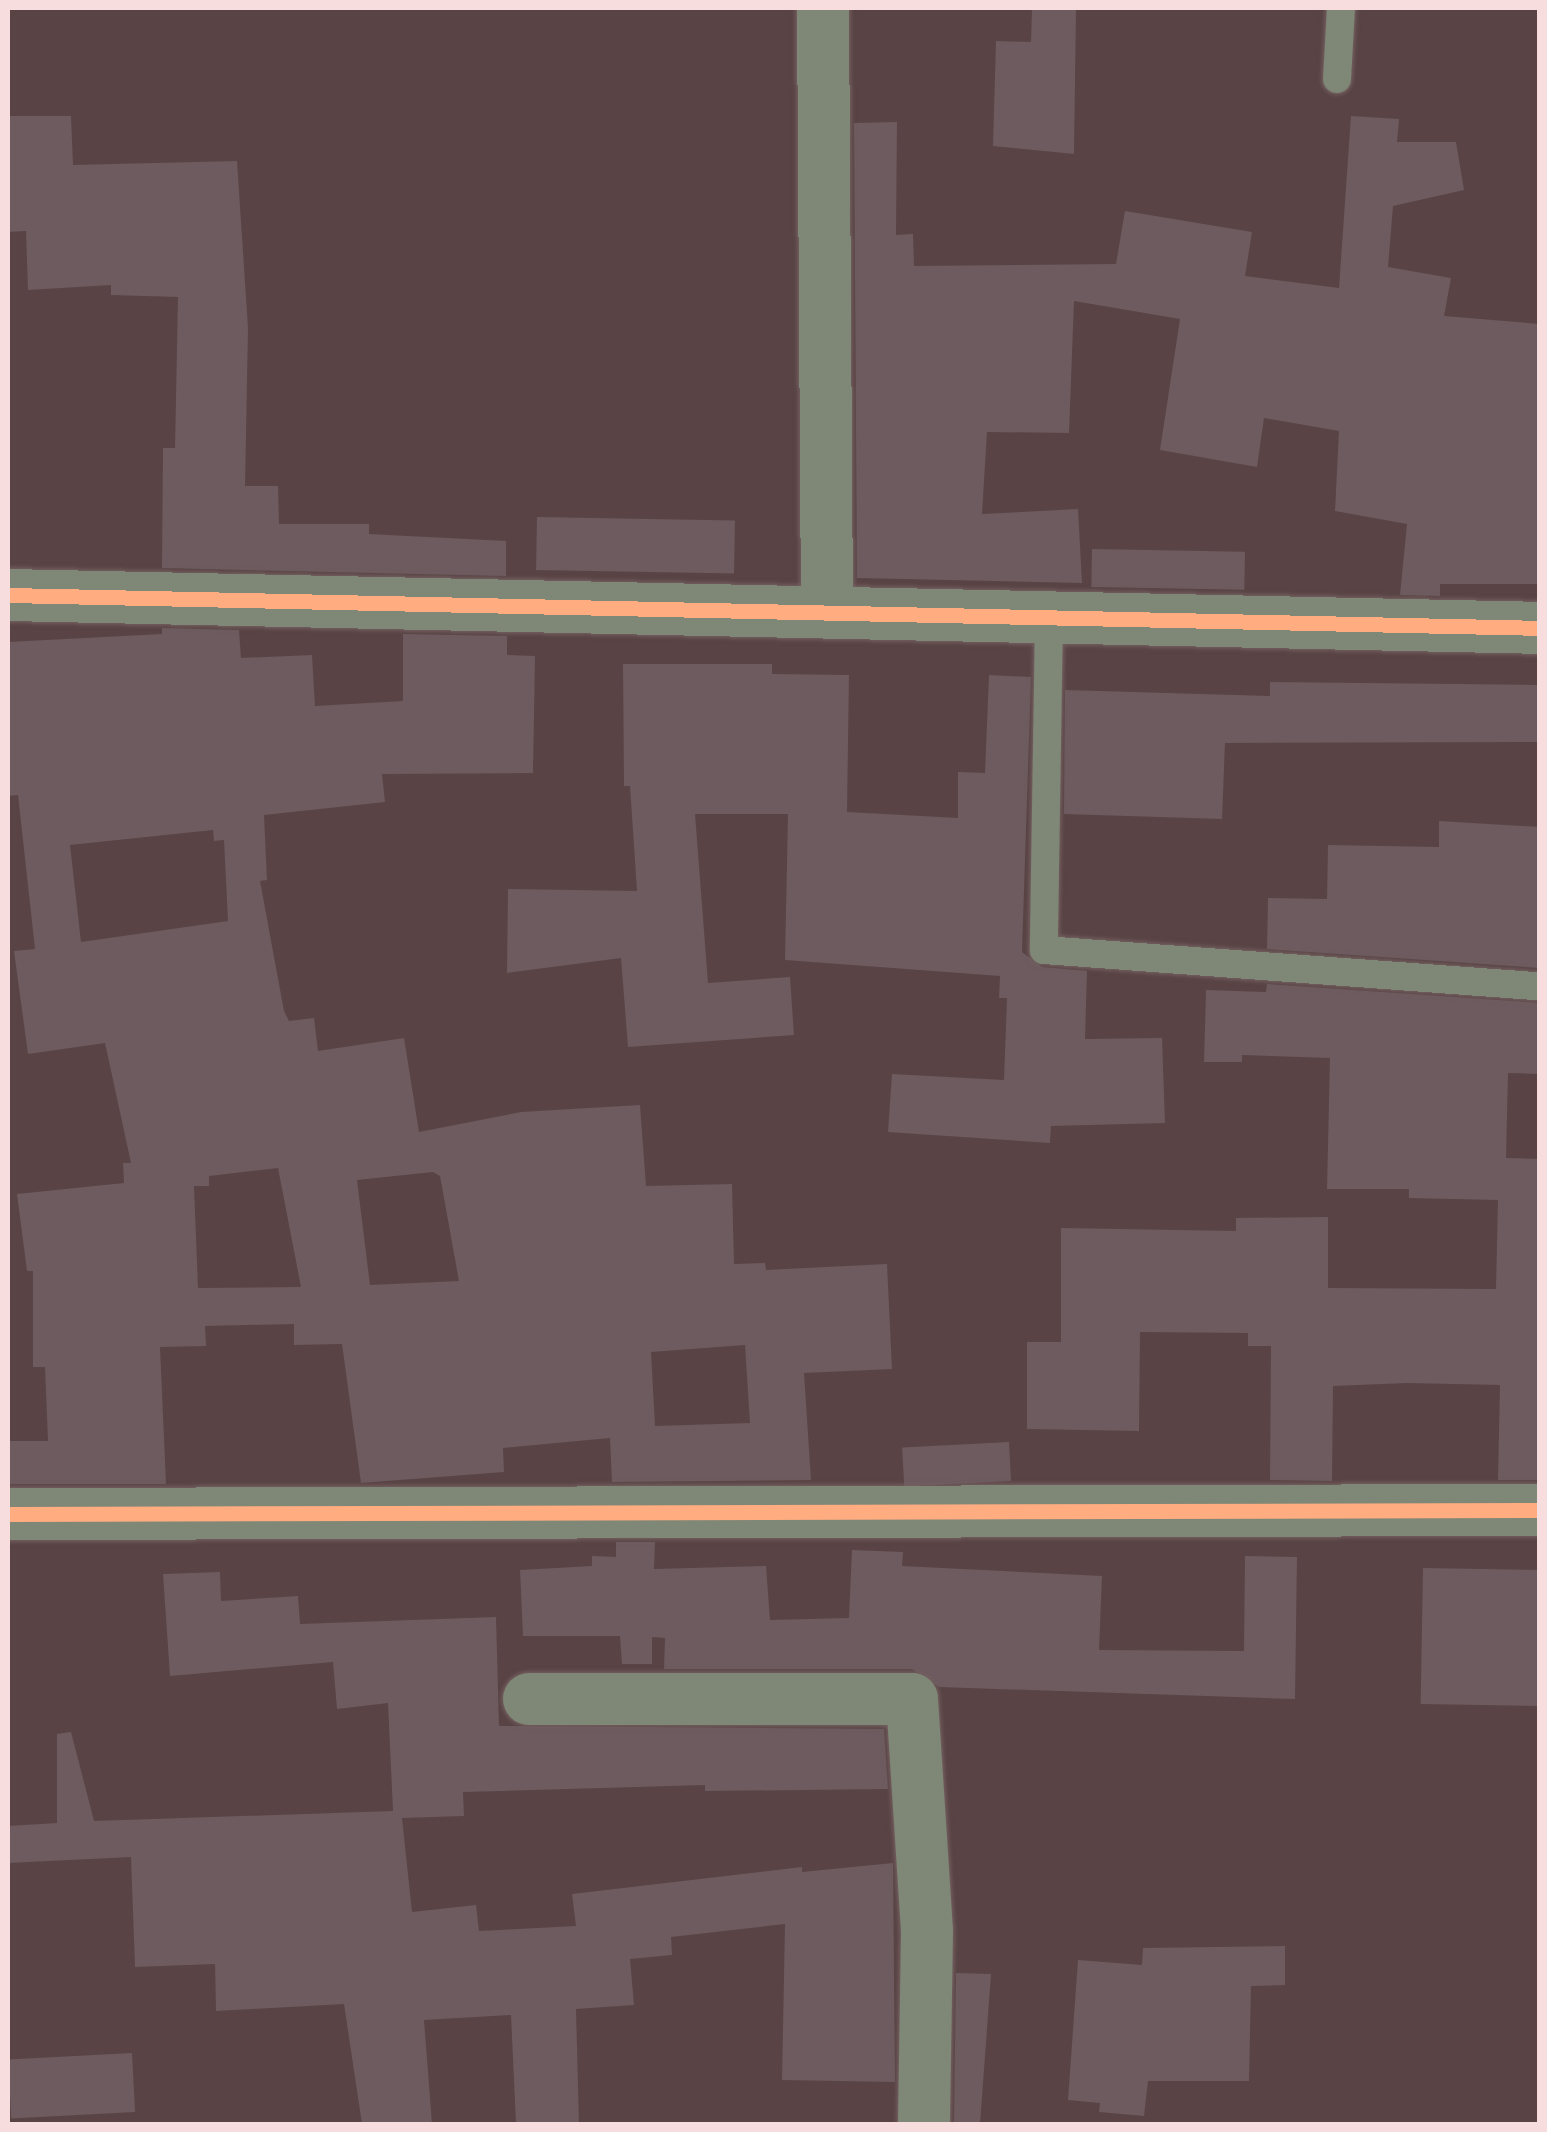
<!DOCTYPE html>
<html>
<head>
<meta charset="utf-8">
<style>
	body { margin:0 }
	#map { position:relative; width:1547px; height:2132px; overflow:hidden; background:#594344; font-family:Helvetica,sans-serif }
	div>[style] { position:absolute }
	.building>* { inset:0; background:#6d5b5f; transform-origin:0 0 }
	.roads { filter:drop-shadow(0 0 2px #746061) drop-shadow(0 0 2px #746061) }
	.lane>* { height:28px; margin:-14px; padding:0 14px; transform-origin:14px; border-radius:14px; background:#7f8776 }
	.street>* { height:52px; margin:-26px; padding:0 26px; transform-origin:26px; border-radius:26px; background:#7f8776 }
	.cycleway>* { height:15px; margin:-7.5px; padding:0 7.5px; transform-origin:7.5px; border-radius:7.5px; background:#ffac80 }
	span { translate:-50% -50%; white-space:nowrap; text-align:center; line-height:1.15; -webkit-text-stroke:8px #3b2728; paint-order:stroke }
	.frame { position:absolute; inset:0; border:10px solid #f8ddde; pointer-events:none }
</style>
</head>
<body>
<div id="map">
	<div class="building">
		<i style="clip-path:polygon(1032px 8px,1076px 8px,1074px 154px,993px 146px,996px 41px,1031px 42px)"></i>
		<i style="clip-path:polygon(8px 116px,71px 116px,73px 165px,237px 161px,248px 328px,245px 486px,278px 486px,279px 524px,369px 524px,369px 534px,506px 541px,506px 576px,162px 568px,163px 448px,175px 448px,178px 297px,111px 295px,111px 285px,28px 290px,26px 231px,8px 232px)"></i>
		<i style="clip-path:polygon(1351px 116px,1399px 119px,1397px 142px,1456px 142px,1464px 190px,1393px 206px,1388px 267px,1451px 278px,1444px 316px,1540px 324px,1540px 584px,1440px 584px,1440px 596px,1400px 595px,1407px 524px,1335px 511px,1339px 431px,1264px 418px,1257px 467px,1160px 450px,1180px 319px,1074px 301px,1069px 433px,987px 432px,982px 514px,1078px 509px,1082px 583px,857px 578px,854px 123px,897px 122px,896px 235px,913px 234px,914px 266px,1116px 264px,1125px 211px,1252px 232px,1245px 276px,1339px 288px)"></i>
		<i style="left:537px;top:517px;width:198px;height:53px;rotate:1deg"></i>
		<i style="left:1092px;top:549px;width:153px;height:38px;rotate:1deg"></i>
		<i style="clip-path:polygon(evenodd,162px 628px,239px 630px,241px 658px,312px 655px,315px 706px,403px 701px,403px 634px,507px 636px,507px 655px,535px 656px,533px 773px,382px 774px,385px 802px,264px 815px,267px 880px,260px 881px,284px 1011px,289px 1021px,314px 1018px,318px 1051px,404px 1038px,419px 1132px,521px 1112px,640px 1105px,646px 1186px,732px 1184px,734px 1264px,765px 1263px,766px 1270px,887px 1264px,892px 1369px,804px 1373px,811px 1480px,612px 1482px,610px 1438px,503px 1448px,504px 1472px,361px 1483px,342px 1344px,294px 1345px,294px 1324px,205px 1326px,206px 1346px,160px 1347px,166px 1484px,8px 1484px,8px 1441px,48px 1441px,45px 1367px,33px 1367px,33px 1271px,27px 1271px,17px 1194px,124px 1183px,123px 1163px,131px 1163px,105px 1043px,28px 1054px,14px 951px,35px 949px,18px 795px,8px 796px,8px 642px,162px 634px,162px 628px,213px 830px,214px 841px,224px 840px,228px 921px,81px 942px,70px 845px,213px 830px,162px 628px,278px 1168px,301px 1287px,198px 1288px,194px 1186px,209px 1186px,209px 1176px,278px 1168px,162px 628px,433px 1172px,440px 1176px,459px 1281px,370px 1285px,357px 1180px,433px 1172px,162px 628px,745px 1345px,750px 1423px,655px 1426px,651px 1352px,745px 1345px)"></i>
		<i style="clip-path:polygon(623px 664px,772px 664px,772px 674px,849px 675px,847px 812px,958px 818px,958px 772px,985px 773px,989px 675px,1031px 677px,1022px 952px,1042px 967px,1087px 971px,1085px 1039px,1162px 1038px,1165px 1123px,1051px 1126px,1050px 1143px,888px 1132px,892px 1074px,1004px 1080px,1007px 998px,999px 998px,1000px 976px,785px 960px,788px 814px,695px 814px,708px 983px,790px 977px,794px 1035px,628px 1047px,621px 958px,507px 973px,508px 889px,637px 891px,630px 786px,624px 786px)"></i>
		<i style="clip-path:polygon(1270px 682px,1540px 685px,1540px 742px,1225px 743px,1222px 819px,1064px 814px,1065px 690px,1270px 696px)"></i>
		<i style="clip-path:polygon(1439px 821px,1540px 827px,1540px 968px,1267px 949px,1268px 898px,1327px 899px,1328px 845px,1439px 847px)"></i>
		<i style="clip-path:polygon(1267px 984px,1540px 1003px,1540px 1074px,1508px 1073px,1506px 1158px,1540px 1159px,1540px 1480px,1498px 1480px,1500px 1385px,1407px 1383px,1333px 1386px,1332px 1481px,1270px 1480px,1271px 1346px,1248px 1346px,1248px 1333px,1140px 1332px,1139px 1431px,1027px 1429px,1027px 1342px,1061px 1342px,1061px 1228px,1236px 1231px,1236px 1218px,1328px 1217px,1328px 1288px,1496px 1289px,1498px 1200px,1409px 1198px,1409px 1189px,1327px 1189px,1330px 1058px,1242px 1055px,1242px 1062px,1204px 1062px,1206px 990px,1266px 992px)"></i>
		<i style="left:1009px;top:1442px;width:39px;height:107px;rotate:87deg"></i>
		<i style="clip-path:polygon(616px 1542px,655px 1542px,654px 1569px,766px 1566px,770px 1620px,849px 1618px,852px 1550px,903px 1552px,902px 1566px,1102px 1576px,1099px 1650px,1244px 1651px,1245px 1556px,1297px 1557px,1295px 1699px,939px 1687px,912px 1669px,664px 1669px,665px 1638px,652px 1637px,652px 1664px,622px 1664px,620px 1636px,523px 1636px,520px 1570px,592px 1566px,592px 1556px,616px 1557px)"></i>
		<i style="left:1423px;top:1568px;width:117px;height:136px;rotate:1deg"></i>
		<i style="clip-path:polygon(220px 1572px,221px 1601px,298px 1596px,300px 1624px,496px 1617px,499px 1726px,884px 1729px,888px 1789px,705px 1791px,705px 1785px,463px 1792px,464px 1816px,402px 1818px,412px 1912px,476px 1905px,479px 1931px,576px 1926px,572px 1894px,802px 1867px,802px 1872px,893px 1863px,895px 2082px,782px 2080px,785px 1924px,671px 1937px,672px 1955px,630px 1959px,634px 2005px,576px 2009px,579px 2124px,516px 2124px,511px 2015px,424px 2020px,432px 2124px,362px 2124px,344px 2004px,216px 2011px,215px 1964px,135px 1967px,131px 1857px,8px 1863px,8px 1826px,57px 1823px,57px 1734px,71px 1732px,94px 1821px,393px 1811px,388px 1703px,337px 1709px,333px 1662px,170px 1676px,163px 1574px)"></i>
		<i style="clip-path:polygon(1285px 1946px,1285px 1985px,1251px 1986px,1249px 2081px,1148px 2081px,1144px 2116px,1099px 2112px,1100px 2103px,1068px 2100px,1078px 1960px,1142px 1965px,1143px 1948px)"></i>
		<i style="clip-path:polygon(956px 1973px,991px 1974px,980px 2124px,954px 2124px)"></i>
		<i style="left:132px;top:2053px;width:59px;height:124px;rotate:87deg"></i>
	</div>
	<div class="roads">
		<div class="lane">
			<i style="left:1337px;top:79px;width:71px;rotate:-86.8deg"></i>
			<i style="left:1049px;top:617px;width:333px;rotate:90.9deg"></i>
			<i style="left:1044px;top:950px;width:497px;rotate:4.2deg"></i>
		</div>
		<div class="street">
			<i style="left:823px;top:8px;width:604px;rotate:89.62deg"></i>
			<i style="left:8px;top:595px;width:1532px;rotate:1.23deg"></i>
			<i style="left:8px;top:1514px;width:1532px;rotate:-0.15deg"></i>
			<i style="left:529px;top:1699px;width:383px"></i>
			<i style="left:912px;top:1699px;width:232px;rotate:86.3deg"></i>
			<i style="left:927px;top:1931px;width:193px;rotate:90.9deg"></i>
		</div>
	</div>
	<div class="cycleway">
		<i style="left:8px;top:595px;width:1532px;rotate:1.23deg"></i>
		<i style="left:8px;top:1514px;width:1532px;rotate:-0.15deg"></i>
	</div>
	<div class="frame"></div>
</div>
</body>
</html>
